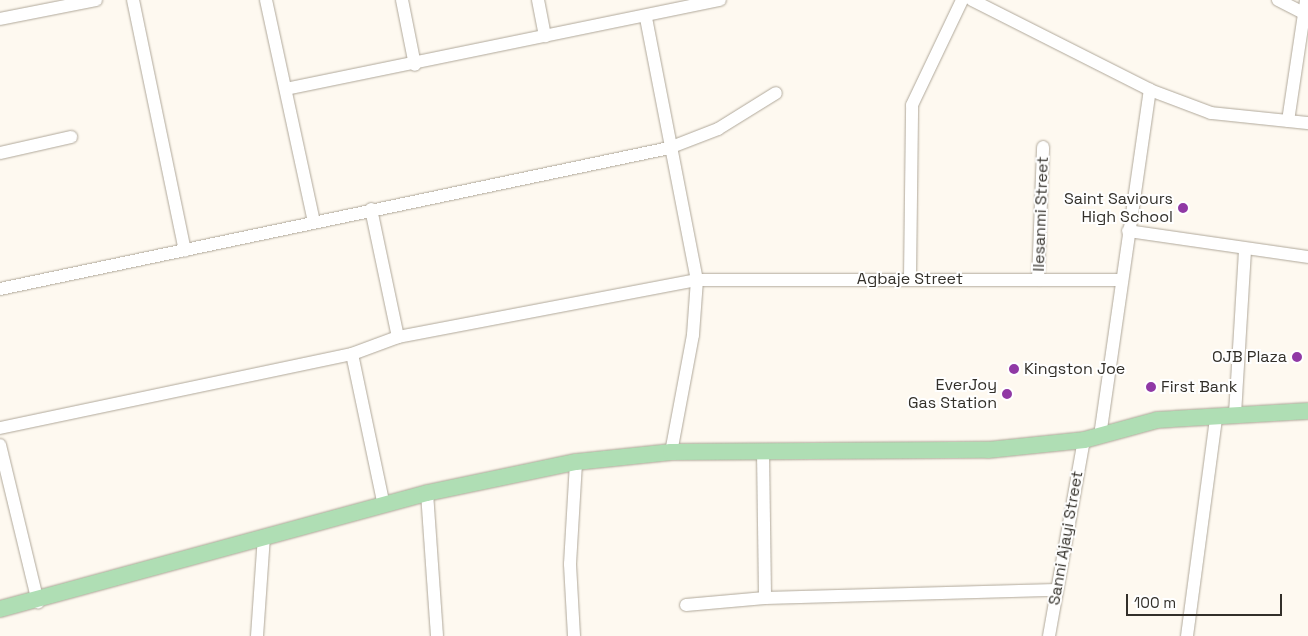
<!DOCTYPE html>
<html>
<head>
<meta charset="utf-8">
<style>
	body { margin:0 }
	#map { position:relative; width:1308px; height:636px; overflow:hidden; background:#fef9f0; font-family:"Space Grotesk",sans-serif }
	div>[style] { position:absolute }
	.roads { filter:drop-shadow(0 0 1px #b0a89a) drop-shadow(0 0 1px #b0a89a) }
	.minor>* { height:12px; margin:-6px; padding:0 6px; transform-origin:6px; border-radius:6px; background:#fff }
	.major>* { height:16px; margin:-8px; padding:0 8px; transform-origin:8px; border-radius:8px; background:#afdeb4 }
	.dots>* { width:14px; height:14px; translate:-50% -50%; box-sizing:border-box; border:2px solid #fff; border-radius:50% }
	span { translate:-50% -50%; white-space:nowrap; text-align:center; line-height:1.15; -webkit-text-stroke:4px #fff; paint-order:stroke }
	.poi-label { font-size:16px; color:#33302a }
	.right { translate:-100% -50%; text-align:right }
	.left { translate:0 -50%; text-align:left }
	.street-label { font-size:16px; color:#33302a }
	.scale { position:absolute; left:1126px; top:594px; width:156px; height:22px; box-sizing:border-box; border:2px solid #33302a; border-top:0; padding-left:6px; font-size:15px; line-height:18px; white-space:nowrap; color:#33302a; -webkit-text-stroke:4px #fff; paint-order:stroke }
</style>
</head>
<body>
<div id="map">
	<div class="roads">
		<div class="minor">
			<i style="left:133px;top:0;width:256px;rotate:78.3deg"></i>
			<i style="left:266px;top:0;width:227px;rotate:77.8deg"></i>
			<i style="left:402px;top:0;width:66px;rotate:78.7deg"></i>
			<i style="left:538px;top:0;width:37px;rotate:79deg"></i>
			<i style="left:972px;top:0;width:199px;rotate:26.8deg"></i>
			<i style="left:1150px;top:90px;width:65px;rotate:20.7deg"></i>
			<i style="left:1211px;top:113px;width:98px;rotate:5.9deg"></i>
			<i style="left:1278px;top:0;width:29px;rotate:27deg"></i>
			<i style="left:646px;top:18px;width:267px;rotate:79deg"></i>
			<i style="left:697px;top:280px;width:55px;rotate:94.2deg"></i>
			<i style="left:693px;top:335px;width:119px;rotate:100.6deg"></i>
			<i style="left:0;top:19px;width:98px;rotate:-11.2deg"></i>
			<i style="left:286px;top:89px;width:443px;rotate:-11.6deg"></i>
			<i style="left:1288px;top:121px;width:122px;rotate:-81.5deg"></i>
			<i style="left:0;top:153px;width:73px;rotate:-12.7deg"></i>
			<i style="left:371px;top:209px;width:131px;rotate:78.1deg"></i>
			<i style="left:1128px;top:231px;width:182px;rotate:8.2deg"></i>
			<i style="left:910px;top:278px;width:173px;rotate:-89.3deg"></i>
			<i style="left:912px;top:105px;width:116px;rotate:-64.5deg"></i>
			<i style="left:1038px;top:280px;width:133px;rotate:-87.8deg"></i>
			<i style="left:0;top:289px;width:684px;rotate:-11.9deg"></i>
			<i style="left:669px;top:148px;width:53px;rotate:-21.2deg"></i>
			<i style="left:718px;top:129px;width:68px;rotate:-31.8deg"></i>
			<i style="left:352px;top:354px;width:155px;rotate:78.1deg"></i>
			<i style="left:1235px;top:414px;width:165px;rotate:-86.5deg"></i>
			<i style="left:0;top:428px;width:360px;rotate:-11.9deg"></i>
			<i style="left:352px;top:354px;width:49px;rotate:-20.3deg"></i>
			<i style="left:398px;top:337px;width:304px;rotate:-10.8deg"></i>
			<i style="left:697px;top:280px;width:425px"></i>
			<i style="left:1100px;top:436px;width:350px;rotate:-81.8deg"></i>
			<i style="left:0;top:445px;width:162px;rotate:76.4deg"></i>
			<i style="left:763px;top:452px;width:146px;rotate:89.2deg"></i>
			<i style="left:427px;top:493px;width:143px;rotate:86deg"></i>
			<i style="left:686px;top:605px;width:79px;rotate:-5.1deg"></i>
			<i style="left:765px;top:598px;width:291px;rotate:-1.6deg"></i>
			<i style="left:257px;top:636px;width:99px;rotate:-86deg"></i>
			<i style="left:574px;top:636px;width:72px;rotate:-93.2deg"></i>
			<i style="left:570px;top:564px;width:102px;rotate:-86.6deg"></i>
			<i style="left:1049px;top:636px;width:199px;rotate:-79.9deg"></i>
			<i style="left:1187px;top:636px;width:220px;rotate:-82.4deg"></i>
		</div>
		<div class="major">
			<i style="left:0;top:609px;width:442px;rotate:-15.2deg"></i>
			<i style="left:427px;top:493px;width:152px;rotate:-11.8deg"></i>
			<i style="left:576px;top:462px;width:96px;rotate:-6deg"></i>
			<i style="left:671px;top:452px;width:317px;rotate:-0.4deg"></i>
			<i style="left:988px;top:450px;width:97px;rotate:-5.9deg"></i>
			<i style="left:1084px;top:440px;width:76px;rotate:-15.3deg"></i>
			<i style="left:1157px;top:420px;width:151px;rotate:-3.4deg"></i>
		</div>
	</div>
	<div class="dots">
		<i style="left:1183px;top:208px;background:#9039a5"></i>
		<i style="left:1297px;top:357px;background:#9039a5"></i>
		<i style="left:1014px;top:369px;background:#9039a5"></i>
		<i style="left:1151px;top:387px;background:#9039a5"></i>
		<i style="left:1007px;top:394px;background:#9039a5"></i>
	</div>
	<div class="poi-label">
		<span class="right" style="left:1173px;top:208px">Saint Saviours<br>High School</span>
		<span class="right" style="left:1287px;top:357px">OJB Plaza</span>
		<span class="left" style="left:1024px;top:369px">Kingston Joe</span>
		<span class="right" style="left:997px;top:394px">EverJoy<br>Gas Station</span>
		<span class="left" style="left:1161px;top:387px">First Bank</span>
	</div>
	<div class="street-label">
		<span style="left:1041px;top:214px;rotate:-88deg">Ilesanmi Street</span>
		<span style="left:910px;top:279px">Agbaje Street</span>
		<span style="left:1066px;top:538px;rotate:-80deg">Sanni Ajayi Street</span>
	</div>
	<div class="scale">100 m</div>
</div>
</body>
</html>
